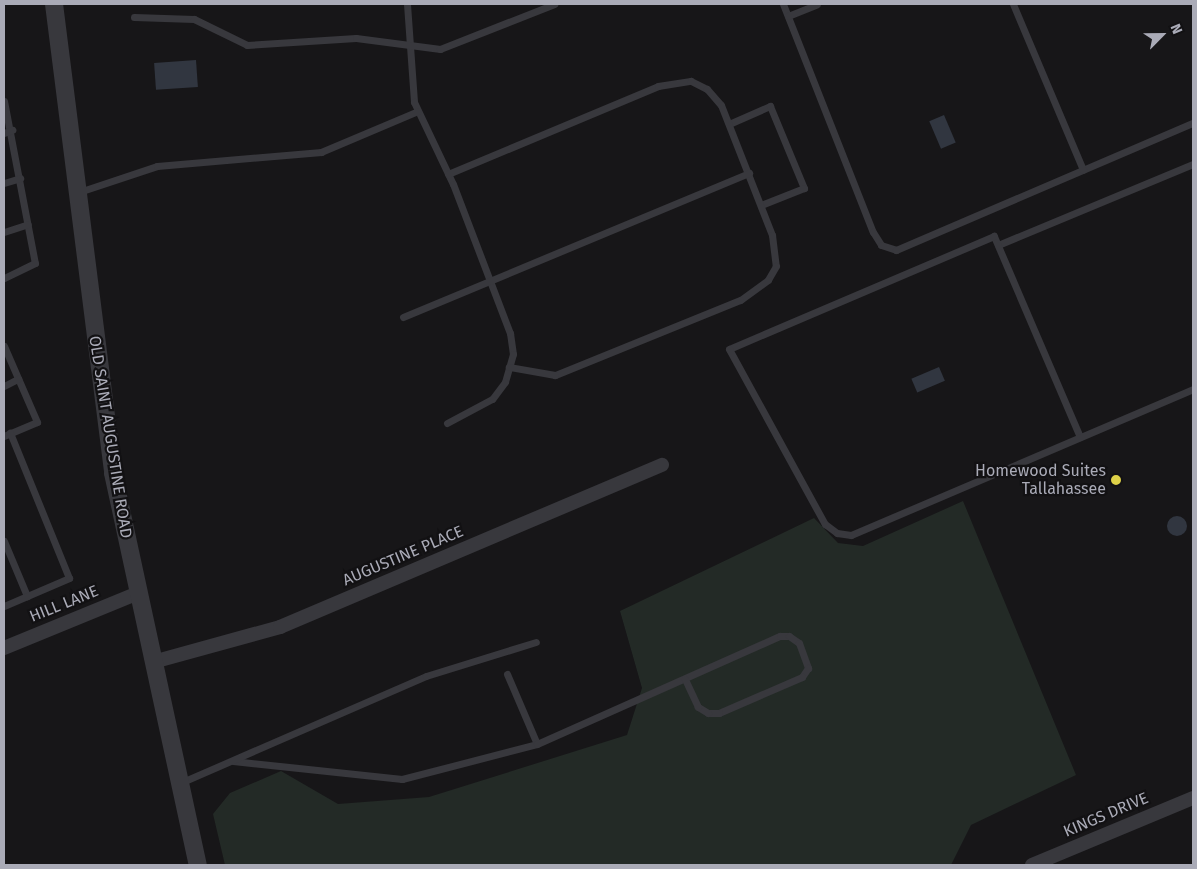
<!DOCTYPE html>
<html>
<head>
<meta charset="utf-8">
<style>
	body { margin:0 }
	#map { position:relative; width:1197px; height:869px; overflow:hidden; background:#171618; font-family:"Fira Sans",sans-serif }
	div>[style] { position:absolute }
	.green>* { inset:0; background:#232a26 }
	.water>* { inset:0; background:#313640; transform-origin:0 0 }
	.round { border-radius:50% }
	.service>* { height:7px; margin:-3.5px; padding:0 3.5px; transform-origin:3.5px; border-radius:3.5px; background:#38383d }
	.minor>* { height:14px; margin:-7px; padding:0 7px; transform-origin:7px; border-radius:7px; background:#38383d }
	.tertiary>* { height:18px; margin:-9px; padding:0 9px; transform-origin:9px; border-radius:9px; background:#38383d }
	.dots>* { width:14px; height:14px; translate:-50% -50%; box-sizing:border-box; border:2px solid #121113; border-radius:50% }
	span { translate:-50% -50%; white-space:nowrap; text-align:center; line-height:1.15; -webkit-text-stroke:4.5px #121113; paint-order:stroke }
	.street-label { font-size:16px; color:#aaabb7 }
	.poi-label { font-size:16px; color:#aaabb7 }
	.right { translate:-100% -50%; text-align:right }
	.frame { position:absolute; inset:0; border:5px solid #aaabb7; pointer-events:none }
	.north { position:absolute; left:1137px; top:10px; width:50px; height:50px; -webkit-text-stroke:4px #121113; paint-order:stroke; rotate:67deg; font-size:14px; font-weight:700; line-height:20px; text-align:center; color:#aaabb7 }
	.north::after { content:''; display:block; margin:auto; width:18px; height:22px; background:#aaabb7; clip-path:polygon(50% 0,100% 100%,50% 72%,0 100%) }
</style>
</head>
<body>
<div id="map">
	<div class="green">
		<i style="clip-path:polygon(963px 501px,1076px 775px,971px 825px,951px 865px,225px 865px,213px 814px,230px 793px,281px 771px,338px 804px,429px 797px,627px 735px,642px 688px,620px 611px,814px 518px,838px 543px,863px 546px)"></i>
	</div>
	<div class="water">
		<i style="left:196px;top:60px;width:27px;height:42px;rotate:86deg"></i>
		<i style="left:944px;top:115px;width:30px;height:16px;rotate:67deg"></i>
		<i style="left:939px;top:367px;width:15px;height:30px;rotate:67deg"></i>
		<i class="round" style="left:1167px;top:516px;width:20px;height:20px"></i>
	</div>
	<div class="service">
		<i style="left:407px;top:4px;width:98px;rotate:85.9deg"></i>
		<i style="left:414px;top:102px;width:91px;rotate:64.6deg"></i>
		<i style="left:453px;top:184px;width:160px;rotate:69.1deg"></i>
		<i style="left:510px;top:333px;width:21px;rotate:82deg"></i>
		<i style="left:513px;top:354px;width:29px;rotate:106deg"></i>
		<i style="left:505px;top:382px;width:21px;rotate:127deg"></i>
		<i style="left:492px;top:399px;width:51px;rotate:151.9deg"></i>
		<i style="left:783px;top:4px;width:245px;rotate:68.5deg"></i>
		<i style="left:873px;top:232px;width:15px;rotate:58deg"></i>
		<i style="left:881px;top:245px;width:16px;rotate:18deg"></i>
		<i style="left:896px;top:250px;width:323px;rotate:-23.2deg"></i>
		<i style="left:1013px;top:4px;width:180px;rotate:67.1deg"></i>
		<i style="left:788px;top:16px;width:31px;rotate:-22deg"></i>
		<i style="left:134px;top:17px;width:60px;rotate:1.9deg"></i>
		<i style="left:194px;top:19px;width:59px;rotate:26.1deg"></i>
		<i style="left:247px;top:45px;width:109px;rotate:-3.7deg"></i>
		<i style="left:356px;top:38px;width:85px;rotate:7.5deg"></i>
		<i style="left:440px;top:49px;width:123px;rotate:-21.5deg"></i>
		<i style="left:4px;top:101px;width:165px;rotate:79.2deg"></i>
		<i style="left:35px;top:263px;width:34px;rotate:154deg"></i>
		<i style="left:729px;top:124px;width:45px;rotate:-23.7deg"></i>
		<i style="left:770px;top:106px;width:89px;rotate:67.5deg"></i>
		<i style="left:804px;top:188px;width:46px;rotate:158.4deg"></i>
		<i style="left:4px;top:133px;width:9px;rotate:-21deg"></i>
		<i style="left:448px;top:174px;width:228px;rotate:-22.7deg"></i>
		<i style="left:658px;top:86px;width:33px;rotate:-9deg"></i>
		<i style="left:691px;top:81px;width:18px;rotate:27deg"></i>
		<i style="left:707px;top:89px;width:21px;rotate:49deg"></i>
		<i style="left:721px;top:105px;width:140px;rotate:68.6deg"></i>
		<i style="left:772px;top:235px;width:31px;rotate:83deg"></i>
		<i style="left:776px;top:266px;width:16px;rotate:120deg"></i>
		<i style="left:768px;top:280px;width:34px;rotate:144deg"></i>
		<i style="left:740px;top:300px;width:200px;rotate:157.9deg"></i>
		<i style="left:555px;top:375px;width:47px;rotate:-170.1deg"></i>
		<i style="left:4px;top:183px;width:17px;rotate:-17deg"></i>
		<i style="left:79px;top:192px;width:82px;rotate:-18.4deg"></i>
		<i style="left:157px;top:166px;width:165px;rotate:-4.9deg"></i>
		<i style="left:321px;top:152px;width:105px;rotate:-22.9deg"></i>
		<i style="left:4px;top:232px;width:25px;rotate:-18deg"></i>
		<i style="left:998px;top:245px;width:211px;rotate:-22.6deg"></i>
		<i style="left:403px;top:317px;width:375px;rotate:-22.6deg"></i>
		<i style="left:4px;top:346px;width:83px;rotate:66.5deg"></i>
		<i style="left:37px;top:422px;width:36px;rotate:157deg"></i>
		<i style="left:4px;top:386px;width:16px;rotate:-27deg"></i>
		<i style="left:1080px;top:437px;width:219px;rotate:-113.2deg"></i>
		<i style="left:994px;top:236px;width:288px;rotate:156.9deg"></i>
		<i style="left:729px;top:349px;width:200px;rotate:61.3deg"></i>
		<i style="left:825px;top:524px;width:15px;rotate:37deg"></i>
		<i style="left:837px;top:533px;width:14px;rotate:8deg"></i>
		<i style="left:851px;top:535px;width:372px;rotate:-23.1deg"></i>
		<i style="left:4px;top:541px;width:60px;rotate:67.3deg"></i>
		<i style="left:4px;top:606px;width:71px;rotate:-23.3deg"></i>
		<i style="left:69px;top:578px;width:157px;rotate:-112.1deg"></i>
		<i style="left:507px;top:674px;width:76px;rotate:66.8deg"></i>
		<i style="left:233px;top:761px;width:170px;rotate:6.1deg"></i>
		<i style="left:402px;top:779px;width:139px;rotate:-14.5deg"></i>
		<i style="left:537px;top:744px;width:266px;rotate:-24deg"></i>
		<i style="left:780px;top:636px;width:9px"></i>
		<i style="left:789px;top:636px;width:12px;rotate:35deg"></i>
		<i style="left:799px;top:643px;width:27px;rotate:70deg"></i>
		<i style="left:808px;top:668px;width:11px;rotate:124deg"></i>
		<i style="left:802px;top:677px;width:90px;rotate:156.6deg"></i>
		<i style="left:719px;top:713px;width:11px;rotate:180deg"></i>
		<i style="left:708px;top:713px;width:12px;rotate:-149deg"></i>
		<i style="left:698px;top:707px;width:31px;rotate:-115deg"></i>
		<i style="left:180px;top:783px;width:268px;rotate:-23.5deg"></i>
		<i style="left:426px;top:676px;width:115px;rotate:-17.2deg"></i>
	</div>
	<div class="minor">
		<i style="left:4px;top:648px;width:145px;rotate:-22.3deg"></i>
		<i style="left:153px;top:662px;width:132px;rotate:-15.4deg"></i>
		<i style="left:280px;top:627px;width:415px;rotate:-23deg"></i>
		<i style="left:1032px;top:865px;width:174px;rotate:-22.6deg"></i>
	</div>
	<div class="tertiary">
		<i style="left:54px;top:4px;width:473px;rotate:82.8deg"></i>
		<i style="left:113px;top:473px;width:401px;rotate:77.8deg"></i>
	</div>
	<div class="dots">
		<i style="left:1116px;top:480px;background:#ded148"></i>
	</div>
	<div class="street-label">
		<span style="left:110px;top:437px;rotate:81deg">OLD SAINT AUGUSTINE ROAD</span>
		<span style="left:403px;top:556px;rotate:-23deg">AUGUSTINE PLACE</span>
		<span style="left:64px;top:604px;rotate:-22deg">HILL LANE</span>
		<span style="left:1106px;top:815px;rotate:-23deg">KINGS DRIVE</span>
	</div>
	<div class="poi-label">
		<span class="right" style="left:1106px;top:480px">Homewood Suites<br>Tallahassee</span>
	</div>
	<div class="frame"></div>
	<div class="north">N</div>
</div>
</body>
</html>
